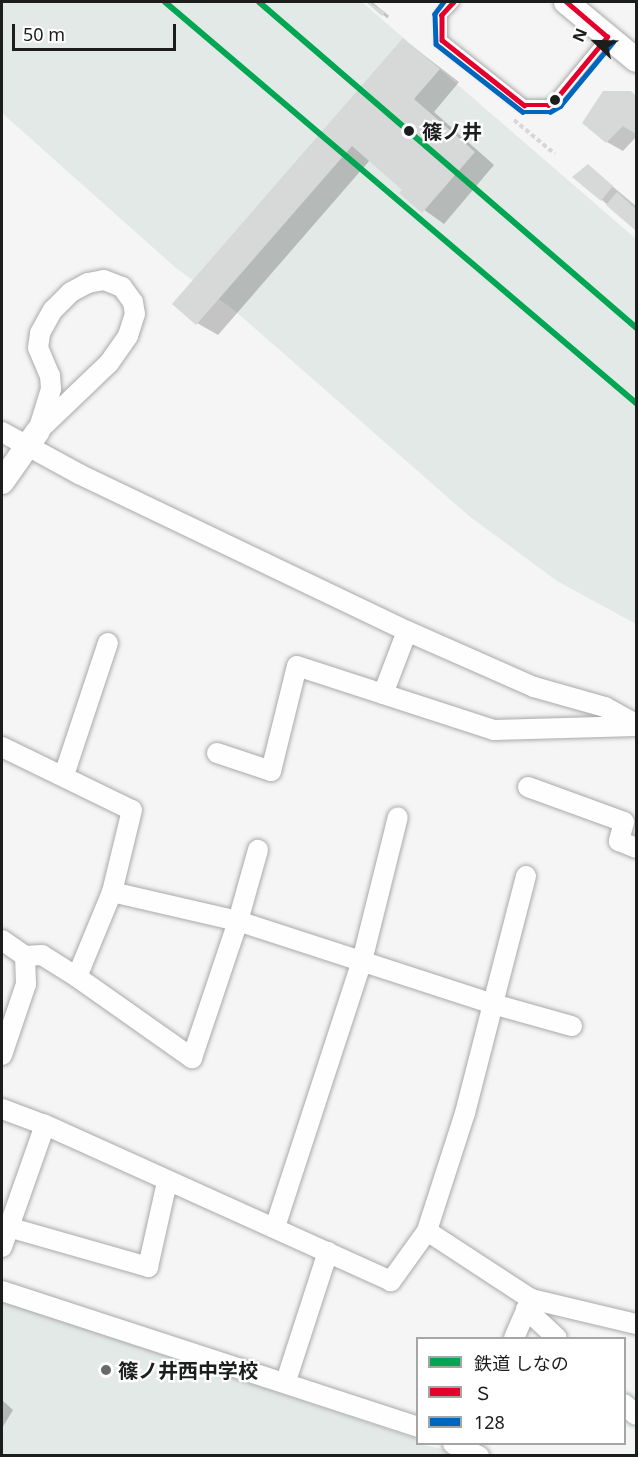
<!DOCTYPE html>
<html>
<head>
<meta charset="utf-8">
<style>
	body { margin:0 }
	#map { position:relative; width:638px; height:1457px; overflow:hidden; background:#f4f5f4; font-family:"Noto Sans","Noto Sans JP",sans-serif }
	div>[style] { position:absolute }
	.built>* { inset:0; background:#e3e9e6 }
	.shadow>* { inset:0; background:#0003; transform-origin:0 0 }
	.building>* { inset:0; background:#d7d9d8 }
	.path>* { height:4px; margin-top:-2px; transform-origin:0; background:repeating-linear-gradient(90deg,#d6d7d6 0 4.5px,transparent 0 7.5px) }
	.roads { filter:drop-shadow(0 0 2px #a9aaa9) drop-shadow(0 0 2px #a9aaa9) }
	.service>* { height:10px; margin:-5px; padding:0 5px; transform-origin:5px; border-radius:5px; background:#fdfefd }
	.minor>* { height:20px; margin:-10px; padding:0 10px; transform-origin:10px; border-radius:10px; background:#fdfefd }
	.tertiary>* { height:24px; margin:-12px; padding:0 12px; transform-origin:12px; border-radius:12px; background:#fdfefd }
	.bus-1>* { height:4.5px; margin:-2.25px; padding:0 2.25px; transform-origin:2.25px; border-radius:2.25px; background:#e4002b }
	.bus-2>* { height:4.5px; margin:-2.25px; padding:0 2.25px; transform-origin:2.25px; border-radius:2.25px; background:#0065bd }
	.rail-1>* { height:6px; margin:-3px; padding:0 3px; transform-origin:3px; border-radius:3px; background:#00a651 }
	.dots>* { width:16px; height:16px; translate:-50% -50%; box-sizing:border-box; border:3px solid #fff; border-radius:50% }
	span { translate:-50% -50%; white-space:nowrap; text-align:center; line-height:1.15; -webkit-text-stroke:4.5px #fff; paint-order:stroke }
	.stop-label { font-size:20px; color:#1c1d1d; font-weight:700 }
	.left { translate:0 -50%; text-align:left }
	.poi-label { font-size:20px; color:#1c1d1d; font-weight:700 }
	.frame { position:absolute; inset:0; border:3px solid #1c1d1d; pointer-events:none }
	.legend { position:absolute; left:416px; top:1337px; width:210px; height:108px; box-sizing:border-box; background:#fff; border:2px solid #a4a5a5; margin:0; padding:8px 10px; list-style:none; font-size:18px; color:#1c1d1d }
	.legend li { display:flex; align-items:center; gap:12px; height:30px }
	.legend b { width:30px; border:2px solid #a4a5a5 }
	.north { position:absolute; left:566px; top:12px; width:60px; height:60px; -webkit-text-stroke:4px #fff; paint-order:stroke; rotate:293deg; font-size:16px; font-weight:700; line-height:24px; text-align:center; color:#1c1d1d }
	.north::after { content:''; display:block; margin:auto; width:21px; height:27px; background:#1c1d1d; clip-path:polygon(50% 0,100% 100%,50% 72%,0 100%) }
	.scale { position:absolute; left:12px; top:24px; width:164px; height:27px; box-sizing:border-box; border:3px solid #1c1d1d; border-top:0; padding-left:8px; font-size:18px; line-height:21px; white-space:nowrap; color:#1c1d1d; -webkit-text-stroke:4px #fff; paint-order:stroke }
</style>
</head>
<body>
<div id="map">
	<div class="built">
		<i style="clip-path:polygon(2px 2px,362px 2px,636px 239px,636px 624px,557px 581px,469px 516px,234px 310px,176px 268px,2px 113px)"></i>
		<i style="clip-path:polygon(2px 1301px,417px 1439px,418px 1444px,454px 1451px,452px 1456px,2px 1455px)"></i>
	</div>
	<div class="shadow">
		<i style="left:372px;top:2px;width:22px;height:3px;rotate:39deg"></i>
		<i style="clip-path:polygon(403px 39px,459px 82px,434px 112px,494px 165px,444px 224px,401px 193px,404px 189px,370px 160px,218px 335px,197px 323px)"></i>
		<i style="clip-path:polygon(630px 93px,636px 96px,636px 137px,623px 151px,607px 142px)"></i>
		<i style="clip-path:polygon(588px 166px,636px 206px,636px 229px,575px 177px)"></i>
		<i style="clip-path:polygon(2px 1400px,13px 1410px,2px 1428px)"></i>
	</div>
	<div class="building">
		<i style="clip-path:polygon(368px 2px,385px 12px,382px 16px,367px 3px)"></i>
		<i style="clip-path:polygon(403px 38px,440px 69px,414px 99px,475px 152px,422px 213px,399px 193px,402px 190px,352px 146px,196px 325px,172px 304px)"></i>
		<i style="clip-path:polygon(603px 91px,631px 91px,636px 96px,636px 134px,623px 126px,606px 143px,582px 123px)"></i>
		<i style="clip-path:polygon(588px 164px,613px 186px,601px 201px,572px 177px)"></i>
		<i style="clip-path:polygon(617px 192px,636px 209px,636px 231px,606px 205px)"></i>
	</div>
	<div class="path">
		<i style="left:514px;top:120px;width:53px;rotate:39.7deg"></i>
	</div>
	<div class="roads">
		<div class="service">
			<i style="left:454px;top:2px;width:18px;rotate:133deg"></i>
			<i style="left:442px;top:15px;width:25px;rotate:90deg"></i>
			<i style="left:442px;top:40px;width:105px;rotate:38.4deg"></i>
			<i style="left:524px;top:105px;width:24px"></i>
			<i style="left:548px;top:105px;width:9px;rotate:-36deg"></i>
			<i style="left:555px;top:100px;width:82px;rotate:-50.5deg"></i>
		</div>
		<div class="minor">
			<i style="left:104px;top:280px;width:19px;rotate:21deg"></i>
			<i style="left:122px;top:287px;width:19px;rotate:54deg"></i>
			<i style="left:133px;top:302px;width:12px;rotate:81deg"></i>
			<i style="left:135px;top:314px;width:23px;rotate:108deg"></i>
			<i style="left:128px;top:336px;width:33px;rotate:125deg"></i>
			<i style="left:109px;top:363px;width:98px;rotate:136.2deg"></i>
			<i style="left:38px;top:431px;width:44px;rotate:-72.8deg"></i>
			<i style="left:51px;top:389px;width:13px;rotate:-94deg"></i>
			<i style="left:50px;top:376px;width:30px;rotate:-113deg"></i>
			<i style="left:38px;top:348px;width:15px;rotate:-82deg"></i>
			<i style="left:40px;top:333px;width:26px;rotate:-61deg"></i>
			<i style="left:53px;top:310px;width:25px;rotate:-45deg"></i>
			<i style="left:71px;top:292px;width:19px;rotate:-28deg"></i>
			<i style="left:88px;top:283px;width:16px;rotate:-11deg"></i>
			<i style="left:2px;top:432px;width:88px;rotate:28.6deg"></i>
			<i style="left:79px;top:474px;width:364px;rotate:25.6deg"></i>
			<i style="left:407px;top:631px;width:139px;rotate:23.8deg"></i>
			<i style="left:534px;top:687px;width:74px;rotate:15.7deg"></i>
			<i style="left:605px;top:707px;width:35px;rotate:29deg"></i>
			<i style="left:383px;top:694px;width:67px;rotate:-69.1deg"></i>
			<i style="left:2px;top:747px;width:144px;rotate:25.9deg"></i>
			<i style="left:132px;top:810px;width:84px;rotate:103.7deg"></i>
			<i style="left:112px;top:892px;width:92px;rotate:112.4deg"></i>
			<i style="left:217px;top:753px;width:57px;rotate:18.4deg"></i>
			<i style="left:271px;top:771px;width:108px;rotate:-76.1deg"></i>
			<i style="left:297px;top:666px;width:207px;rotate:18deg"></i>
			<i style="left:494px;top:730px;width:142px;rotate:-1.6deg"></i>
			<i style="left:64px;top:775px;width:139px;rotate:-71.6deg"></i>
			<i style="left:528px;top:787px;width:102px;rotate:20deg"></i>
			<i style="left:624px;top:822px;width:20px;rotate:105deg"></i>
			<i style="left:619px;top:841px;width:18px;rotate:22deg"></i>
			<i style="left:526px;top:876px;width:132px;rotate:104.5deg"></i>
			<i style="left:493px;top:1004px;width:82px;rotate:15.6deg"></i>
			<i style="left:112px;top:892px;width:129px;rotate:13deg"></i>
			<i style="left:238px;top:921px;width:74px;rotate:-74.3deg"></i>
			<i style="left:2px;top:940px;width:28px;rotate:35deg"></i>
			<i style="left:25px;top:956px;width:17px;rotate:-3deg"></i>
			<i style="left:42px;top:955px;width:41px;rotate:32.2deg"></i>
			<i style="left:77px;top:977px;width:141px;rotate:35.2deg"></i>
			<i style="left:192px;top:1058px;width:145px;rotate:-71.4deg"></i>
			<i style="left:238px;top:921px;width:268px;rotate:18deg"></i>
			<i style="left:493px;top:1004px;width:113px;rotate:104.4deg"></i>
			<i style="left:465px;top:1113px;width:124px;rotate:107.9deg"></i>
			<i style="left:427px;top:1231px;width:62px;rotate:125.8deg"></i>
			<i style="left:391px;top:1281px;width:380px;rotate:-155.7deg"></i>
			<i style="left:45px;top:1125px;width:46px;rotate:-159.6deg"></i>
			<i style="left:2px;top:1055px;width:75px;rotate:-71.3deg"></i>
			<i style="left:26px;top:984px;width:28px;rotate:-92deg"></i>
			<i style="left:8px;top:1227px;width:146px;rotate:15.9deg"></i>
			<i style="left:148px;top:1267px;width:87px;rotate:-77.4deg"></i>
			<i style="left:275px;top:1227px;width:280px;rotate:-71.9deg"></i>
			<i style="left:362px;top:961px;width:148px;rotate:-76deg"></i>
			<i style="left:427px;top:1231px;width:124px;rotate:33.2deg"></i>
			<i style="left:531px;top:1299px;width:108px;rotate:13.4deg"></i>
			<i style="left:2px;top:1247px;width:129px;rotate:-70.6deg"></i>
			<i style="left:2px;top:1291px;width:438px;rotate:18.1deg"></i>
			<i style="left:526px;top:1309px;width:42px;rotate:43.1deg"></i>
			<i style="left:514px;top:1338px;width:43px;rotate:-66.4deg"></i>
			<i style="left:286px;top:1381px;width:136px;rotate:-72deg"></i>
			<i style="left:624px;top:1404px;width:16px;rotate:43deg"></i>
			<i style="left:453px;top:1444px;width:29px;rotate:25deg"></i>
		</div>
		<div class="tertiary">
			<i style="left:566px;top:2px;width:91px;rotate:39.6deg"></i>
			<i style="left:2px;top:482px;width:62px;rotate:-54.8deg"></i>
		</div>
	</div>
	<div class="bus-1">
		<i style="left:454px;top:2px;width:18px;rotate:133deg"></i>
		<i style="left:442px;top:15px;width:25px;rotate:90deg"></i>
		<i style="left:442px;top:40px;width:105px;rotate:38.4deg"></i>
		<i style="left:524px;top:105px;width:24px"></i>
		<i style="left:548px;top:105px;width:9px;rotate:-36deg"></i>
		<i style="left:555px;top:100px;width:82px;rotate:-50.5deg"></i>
		<i style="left:607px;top:37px;width:54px;rotate:-139.5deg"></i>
	</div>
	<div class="bus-2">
		<i style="left:444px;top:2px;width:15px;rotate:127deg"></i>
		<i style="left:435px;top:14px;width:30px;rotate:88deg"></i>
		<i style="left:436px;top:44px;width:110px;rotate:38deg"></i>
		<i style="left:523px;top:112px;width:27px"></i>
		<i style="left:550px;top:112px;width:12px;rotate:-31deg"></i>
		<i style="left:560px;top:106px;width:83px;rotate:-50.4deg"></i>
	</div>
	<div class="rail-1">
		<i style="left:165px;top:2px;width:619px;rotate:40.41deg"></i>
		<i style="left:259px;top:2px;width:498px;rotate:40.8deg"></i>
	</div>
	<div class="dots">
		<i style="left:555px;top:100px;background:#1c1d1d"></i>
		<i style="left:409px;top:131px;background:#1c1d1d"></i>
		<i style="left:106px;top:1370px;background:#686968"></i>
	</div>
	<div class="stop-label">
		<span class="left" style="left:422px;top:131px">篠ノ井</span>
	</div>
	<div class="poi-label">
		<span class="left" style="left:118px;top:1370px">篠ノ井西中学校</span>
	</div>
	<div class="frame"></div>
	<ul class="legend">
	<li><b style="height:8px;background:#00a651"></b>鉄道 しなの</li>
	<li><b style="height:8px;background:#e4002b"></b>Ｓ</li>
	<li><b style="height:8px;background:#0065bd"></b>128</li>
	</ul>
	<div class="north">N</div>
	<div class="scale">50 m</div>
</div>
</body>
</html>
